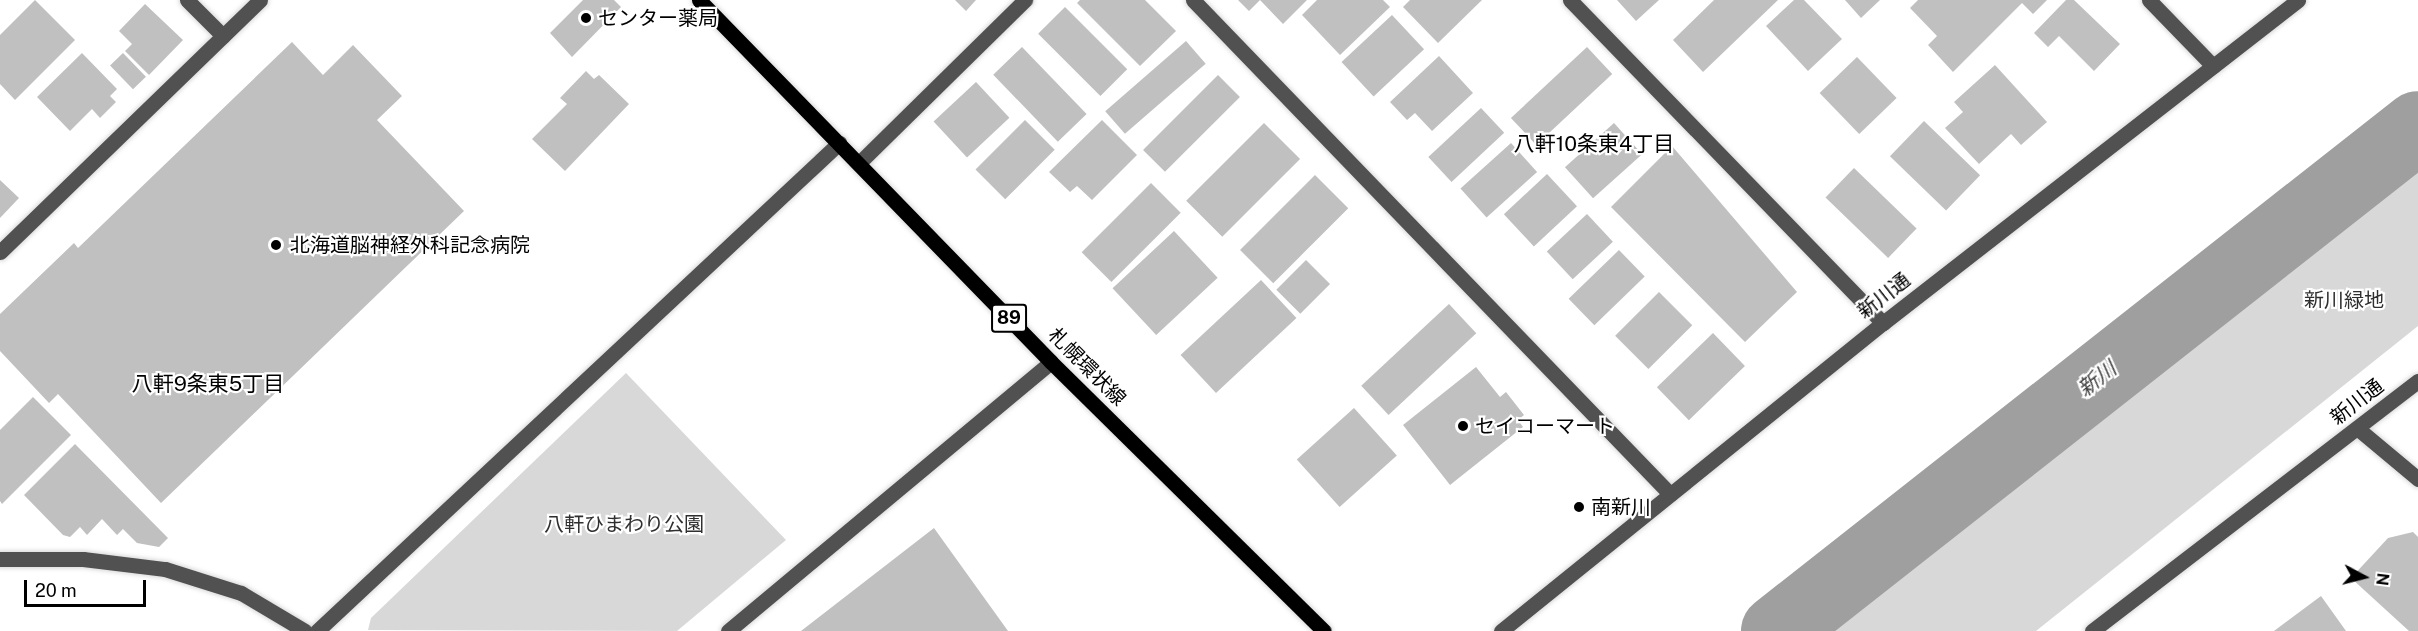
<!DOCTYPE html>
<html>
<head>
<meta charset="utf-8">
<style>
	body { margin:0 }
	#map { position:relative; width:2418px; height:631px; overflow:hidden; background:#fff; font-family:"Public Sans","Noto Sans JP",sans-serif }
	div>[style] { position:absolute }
	.green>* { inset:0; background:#d8d8d8 }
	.river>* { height:72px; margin:-36px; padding:0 36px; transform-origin:36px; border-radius:36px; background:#9f9f9f }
	.building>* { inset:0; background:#c0c0c0; transform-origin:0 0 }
	.roads { filter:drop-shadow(0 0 2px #dbdbdb) drop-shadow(0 0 2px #dbdbdb) }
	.minor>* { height:15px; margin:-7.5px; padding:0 7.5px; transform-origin:7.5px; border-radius:7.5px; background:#515151 }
	.major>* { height:15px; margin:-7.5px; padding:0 7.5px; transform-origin:7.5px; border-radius:7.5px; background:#000 }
	.dots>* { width:16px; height:16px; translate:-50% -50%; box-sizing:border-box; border:3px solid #fff; border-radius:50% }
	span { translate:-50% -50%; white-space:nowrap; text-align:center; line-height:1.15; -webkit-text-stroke:4.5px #fff; paint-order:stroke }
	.shield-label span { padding:2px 4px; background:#fff; border:2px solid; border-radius:4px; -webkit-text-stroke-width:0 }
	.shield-label { font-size:18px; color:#000; font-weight:700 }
	.poi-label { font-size:20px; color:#000 }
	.left { translate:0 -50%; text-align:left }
	.street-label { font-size:20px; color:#000 }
	.park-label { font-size:20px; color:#2f2f2f }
	.neighbourhood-label { font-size:21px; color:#000 }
	.water-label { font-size:21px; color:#404040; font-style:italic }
	.north { position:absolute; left:2334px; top:547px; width:60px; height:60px; -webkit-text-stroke:4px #fff; paint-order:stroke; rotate:97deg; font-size:16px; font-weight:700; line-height:24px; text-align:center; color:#000 }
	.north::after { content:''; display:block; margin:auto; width:21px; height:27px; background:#000; clip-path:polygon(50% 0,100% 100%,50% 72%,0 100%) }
	.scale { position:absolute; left:24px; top:580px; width:122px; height:27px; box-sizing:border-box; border:3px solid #000; border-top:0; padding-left:8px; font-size:18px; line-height:21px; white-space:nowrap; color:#000; -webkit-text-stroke:4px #fff; paint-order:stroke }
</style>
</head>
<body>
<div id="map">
	<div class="green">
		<i style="clip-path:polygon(2418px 157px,2418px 326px,2036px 631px,1831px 631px)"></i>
		<i style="clip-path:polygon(626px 373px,786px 540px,677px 631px,368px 630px,371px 618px)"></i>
	</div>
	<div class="river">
		<i style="left:1777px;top:631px;width:815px;rotate:-38.18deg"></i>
	</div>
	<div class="building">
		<i style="clip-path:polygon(35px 0,75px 40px,15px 100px,0 84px,0 35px)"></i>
		<i style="clip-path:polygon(583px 0,614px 0,621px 7px,572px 57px,550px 33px)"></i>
		<i style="clip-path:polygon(955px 0,976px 0,966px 11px)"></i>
		<i style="clip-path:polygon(1080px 0,1145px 0,1176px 31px,1140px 66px,1077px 3px)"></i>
		<i style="clip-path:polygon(1238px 0,1307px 0,1283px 24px,1260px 0,1249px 11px)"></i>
		<i style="clip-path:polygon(1317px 0,1383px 0,1390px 7px,1340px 55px,1302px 15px)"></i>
		<i style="clip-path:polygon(1410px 0,1482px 0,1438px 43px,1403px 7px)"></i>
		<i style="clip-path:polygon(1617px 0,1659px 0,1636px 21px)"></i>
		<i style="clip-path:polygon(1714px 0,1778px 0,1703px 72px,1673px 40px)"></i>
		<i style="clip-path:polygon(1794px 0,1804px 0,1842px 39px,1808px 71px,1766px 26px)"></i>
		<i style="clip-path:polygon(1845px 0,1880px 0,1861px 18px)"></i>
		<i style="clip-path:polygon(1918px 0,2047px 0,2033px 14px,2022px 3px,1953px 72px,1928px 45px,1937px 36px,1910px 8px)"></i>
		<i style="clip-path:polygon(2066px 0,2074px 0,2120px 44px,2094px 71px,2059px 36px,2048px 47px,2034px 33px)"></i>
		<i style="clip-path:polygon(145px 4px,183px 40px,149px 75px,125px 51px,132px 44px,119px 31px)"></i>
		<i style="left:1065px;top:7px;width:88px;height:38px;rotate:45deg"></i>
		<i style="left:1392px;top:15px;width:47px;height:69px;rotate:47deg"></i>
		<i style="left:1186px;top:41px;width:30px;height:107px;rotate:49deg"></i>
		<i style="clip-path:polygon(292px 42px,323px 75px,353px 45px,402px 96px,377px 120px,464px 211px,161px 503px,58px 394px,49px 403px,0 351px,0 314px,74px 243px,78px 248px)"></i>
		<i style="left:1022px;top:47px;width:93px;height:40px;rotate:46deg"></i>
		<i style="left:1587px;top:47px;width:37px;height:104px;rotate:47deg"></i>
		<i style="clip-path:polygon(82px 53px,117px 89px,110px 96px,116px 102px,100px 118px,92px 109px,70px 131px,37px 97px)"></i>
		<i style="left:123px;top:53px;width:33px;height:18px;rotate:46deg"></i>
		<i style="clip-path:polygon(1439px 56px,1473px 93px,1432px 131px,1415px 113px,1407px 120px,1390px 102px)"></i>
		<i style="left:1857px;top:57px;width:57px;height:52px;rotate:46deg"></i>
		<i style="clip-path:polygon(1995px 65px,2047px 122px,2021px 145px,2011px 134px,1979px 164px,1945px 128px,1963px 112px,1954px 102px)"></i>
		<i style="clip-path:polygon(586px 71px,594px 79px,599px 75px,629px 104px,565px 171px,532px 139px,567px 104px,560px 98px)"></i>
		<i style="left:1218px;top:75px;width:31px;height:106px;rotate:45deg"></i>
		<i style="left:976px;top:82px;width:49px;height:58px;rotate:47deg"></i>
		<i style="left:1481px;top:108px;width:34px;height:72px;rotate:47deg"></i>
		<i style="left:1025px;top:120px;width:42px;height:70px;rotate:45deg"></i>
		<i style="clip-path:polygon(1102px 120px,1137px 155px,1092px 200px,1077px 186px,1070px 192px,1049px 172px)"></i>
		<i style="left:1924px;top:121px;width:78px;height:49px;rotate:44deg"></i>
		<i style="left:1264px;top:123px;width:51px;height:110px;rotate:45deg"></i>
		<i style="left:1614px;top:123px;width:42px;height:66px;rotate:48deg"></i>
		<i style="left:1511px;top:143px;width:39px;height:68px;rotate:48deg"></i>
		<i style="clip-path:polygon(1672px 146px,1797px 292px,1745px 342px,1611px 207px)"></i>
		<i style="left:1854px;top:168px;width:87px;height:41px;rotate:44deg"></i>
		<i style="left:1547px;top:174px;width:44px;height:59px;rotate:47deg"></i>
		<i style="left:1315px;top:175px;width:47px;height:106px;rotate:45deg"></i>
		<i style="clip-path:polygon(0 180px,19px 198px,0 218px)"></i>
		<i style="left:1151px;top:183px;width:42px;height:98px;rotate:45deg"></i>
		<i style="left:1587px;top:214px;width:38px;height:55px;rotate:47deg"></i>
		<i style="left:1174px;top:231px;width:64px;height:84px;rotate:47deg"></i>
		<i style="left:1619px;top:250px;width:37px;height:70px;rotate:46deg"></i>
		<i style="left:1306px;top:260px;width:34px;height:42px;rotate:45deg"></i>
		<i style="left:1261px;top:280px;width:52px;height:110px;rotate:47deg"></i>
		<i style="left:1659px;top:292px;width:47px;height:62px;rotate:45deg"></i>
		<i style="left:1449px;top:304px;width:40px;height:120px;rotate:47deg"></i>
		<i style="left:1713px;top:333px;width:46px;height:78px;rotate:46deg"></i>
		<i style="clip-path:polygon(1476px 367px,1500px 397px,1506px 392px,1524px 415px,1518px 420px,1523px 427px,1450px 485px,1403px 425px)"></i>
		<i style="clip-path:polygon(33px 397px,71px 435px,2px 504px,0 501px,0 430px)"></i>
		<i style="left:1354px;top:408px;width:64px;height:77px;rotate:48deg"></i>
		<i style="clip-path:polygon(75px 444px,168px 538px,159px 547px,137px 543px,123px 529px,117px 535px,102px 519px,87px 535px,80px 527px,70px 537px,63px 535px,24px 495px)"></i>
		<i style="clip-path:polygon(934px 528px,1008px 631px,801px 631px)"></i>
		<i style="clip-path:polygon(2413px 532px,2418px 537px,2418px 631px,2409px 631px,2351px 578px,2388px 538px)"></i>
		<i style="clip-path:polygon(2321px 596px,2346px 631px,2274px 631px)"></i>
	</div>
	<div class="roads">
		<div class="minor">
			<i style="left:187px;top:0;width:51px;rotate:45deg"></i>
			<i style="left:1193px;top:0;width:687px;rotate:46deg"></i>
			<i style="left:1570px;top:0;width:450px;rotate:45.9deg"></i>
			<i style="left:2149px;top:0;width:92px;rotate:45.9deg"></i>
			<i style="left:859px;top:163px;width:233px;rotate:-44.5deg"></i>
			<i style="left:0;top:252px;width:362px;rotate:-44.1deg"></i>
			<i style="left:2357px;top:428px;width:80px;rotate:39.9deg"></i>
			<i style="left:0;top:559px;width:83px"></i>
			<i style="left:83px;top:559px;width:83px;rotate:7deg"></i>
			<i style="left:165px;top:569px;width:80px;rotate:17.5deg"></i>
			<i style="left:241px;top:593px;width:74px;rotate:30.7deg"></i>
			<i style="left:317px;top:631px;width:715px;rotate:-43.07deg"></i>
			<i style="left:728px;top:631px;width:420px;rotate:-39.8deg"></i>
			<i style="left:1501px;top:631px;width:491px;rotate:-38.9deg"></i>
			<i style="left:1883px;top:323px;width:526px;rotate:-37.89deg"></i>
			<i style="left:2092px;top:631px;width:411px;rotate:-37.5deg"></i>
		</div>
		<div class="major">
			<i style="left:699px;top:0;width:505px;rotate:45.8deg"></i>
			<i style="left:1051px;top:362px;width:383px;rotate:44.6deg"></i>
		</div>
	</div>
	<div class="dots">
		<i style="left:586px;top:18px;background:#000"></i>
		<i style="left:276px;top:245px;background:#000"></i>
		<i style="left:1463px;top:426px;background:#000"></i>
		<i style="left:1579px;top:507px;background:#000"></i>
	</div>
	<div class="shield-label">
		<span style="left:1009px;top:318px">89</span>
	</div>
	<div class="poi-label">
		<span class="left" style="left:598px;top:18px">センター薬局</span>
		<span class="left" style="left:290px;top:245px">北海道脳神経外科記念病院</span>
		<span class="left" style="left:1475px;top:426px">セイコーマート</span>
		<span class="left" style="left:1591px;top:507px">南新川</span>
	</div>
	<div class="street-label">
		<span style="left:1884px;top:296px;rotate:-38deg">新川通</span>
		<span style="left:1087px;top:367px;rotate:45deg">札幌環状線</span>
		<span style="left:2357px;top:402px;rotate:-38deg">新川通</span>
	</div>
	<div class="park-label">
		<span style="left:2344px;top:300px">新川緑地</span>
		<span style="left:624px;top:524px">八軒ひまわり公園</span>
	</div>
	<div class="neighbourhood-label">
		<span style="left:1594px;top:144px">八軒10条東4丁目</span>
		<span style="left:208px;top:384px">八軒9条東5丁目</span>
	</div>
	<div class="water-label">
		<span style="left:2097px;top:379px;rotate:-38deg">新川</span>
	</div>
	<div class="north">N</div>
	<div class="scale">20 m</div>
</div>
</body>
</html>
